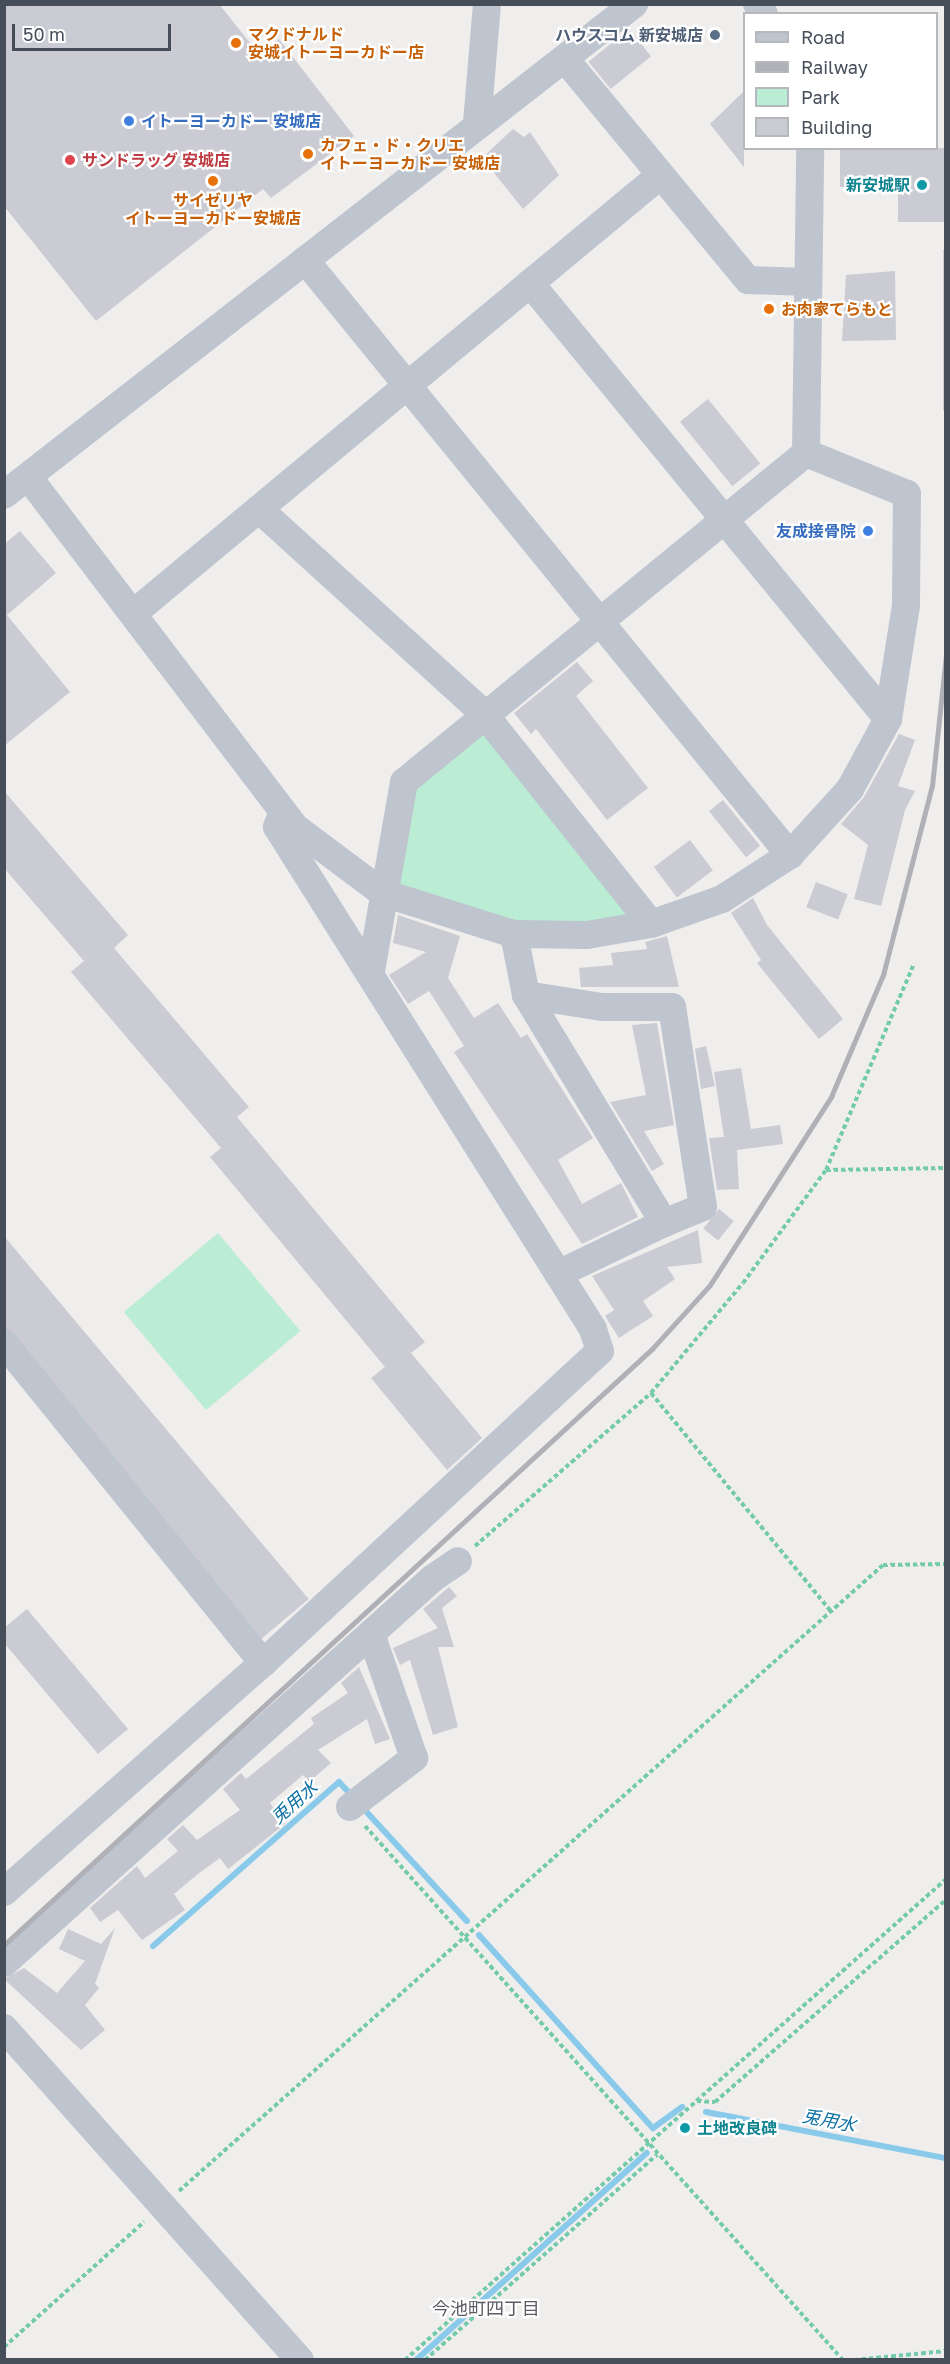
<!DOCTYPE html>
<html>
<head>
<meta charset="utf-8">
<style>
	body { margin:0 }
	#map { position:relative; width:950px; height:2364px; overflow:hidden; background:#f0eded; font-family:"Golos Text","Noto Sans JP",sans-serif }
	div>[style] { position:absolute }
	.green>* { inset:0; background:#bbedd5; transform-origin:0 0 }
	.stream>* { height:6px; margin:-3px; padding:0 3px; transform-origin:3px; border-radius:3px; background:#89caea }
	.building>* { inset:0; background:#cacbd3; transform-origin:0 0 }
	.path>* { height:4px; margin-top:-2px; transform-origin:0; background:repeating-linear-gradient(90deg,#74cbab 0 4.5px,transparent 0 7.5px) }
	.minor>* { height:28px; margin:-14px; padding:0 14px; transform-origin:14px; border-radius:14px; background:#bec5cf }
	.rail>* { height:4.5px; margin:-2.25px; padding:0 2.25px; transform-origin:2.25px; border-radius:2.25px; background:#afb1b7 }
	.dots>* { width:16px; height:16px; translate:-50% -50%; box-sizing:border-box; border:3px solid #fff; border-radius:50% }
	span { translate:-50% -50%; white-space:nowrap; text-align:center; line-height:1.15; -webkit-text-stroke:4.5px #fff; paint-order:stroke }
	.food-label { font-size:16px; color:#c56008; font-weight:700 }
	.left { translate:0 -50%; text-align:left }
	.service-label { font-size:16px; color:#4e5e75; font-weight:700 }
	.right { translate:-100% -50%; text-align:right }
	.shop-label { font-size:16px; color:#366cbe; font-weight:700 }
	.health-label { font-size:16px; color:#be3a42; font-weight:700 }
	.culture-label { font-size:16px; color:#0d838f; font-weight:700 }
	.water-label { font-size:18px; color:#0e72a4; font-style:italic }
	.neighbourhood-label { font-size:18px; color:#5a5c62 }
	.frame { position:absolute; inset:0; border:6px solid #464e5a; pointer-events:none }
	.legend { position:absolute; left:743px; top:12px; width:195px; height:138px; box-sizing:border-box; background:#fff; border:2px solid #b5b8bd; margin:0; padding:8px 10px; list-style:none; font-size:18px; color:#464e5a }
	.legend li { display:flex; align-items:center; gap:12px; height:30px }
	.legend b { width:30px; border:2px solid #b5b8bd }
	.scale { position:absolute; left:12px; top:24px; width:159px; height:27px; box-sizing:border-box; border:3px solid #464e5a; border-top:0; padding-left:8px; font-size:18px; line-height:21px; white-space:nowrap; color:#464e5a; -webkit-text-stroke:4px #fff; paint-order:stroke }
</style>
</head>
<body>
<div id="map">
	<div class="green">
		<i style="clip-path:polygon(481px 731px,633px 909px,628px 919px,538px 927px,403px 890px,397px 880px,415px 785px)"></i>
		<i style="left:218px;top:1233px;width:128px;height:123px;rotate:50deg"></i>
	</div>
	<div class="stream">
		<i style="left:362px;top:1807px;width:155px;rotate:47.4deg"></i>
		<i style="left:479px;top:1935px;width:260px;rotate:48deg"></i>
		<i style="left:653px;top:2128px;width:36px;rotate:-36deg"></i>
		<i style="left:153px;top:1946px;width:248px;rotate:-41.4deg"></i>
		<i style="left:339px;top:1782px;width:21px;rotate:47deg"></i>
		<i style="left:706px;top:2112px;width:244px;rotate:10.9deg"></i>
		<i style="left:416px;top:2360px;width:310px;rotate:-41.9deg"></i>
	</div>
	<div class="building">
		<i style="clip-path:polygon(4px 4px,219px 4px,258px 53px,279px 39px,354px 136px,271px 198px,263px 189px,96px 321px,4px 206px)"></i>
		<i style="left:629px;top:29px;width:35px;height:52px;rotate:51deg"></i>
		<i style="clip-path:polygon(744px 91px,744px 167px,710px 124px)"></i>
		<i style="clip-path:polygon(513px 129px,524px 137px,530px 132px,559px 175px,523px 209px,482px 158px)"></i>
		<i style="clip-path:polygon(840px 148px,945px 148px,945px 222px,898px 222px,898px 187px,840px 187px)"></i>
		<i style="clip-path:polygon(895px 271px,896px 340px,842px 341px,846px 275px)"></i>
		<i style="left:708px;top:399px;width:83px;height:36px;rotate:51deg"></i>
		<i style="clip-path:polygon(20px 531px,56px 573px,7px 615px,70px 692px,4px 746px,4px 544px)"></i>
		<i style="clip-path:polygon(577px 662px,593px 681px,576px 696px,648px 788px,607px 820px,536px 729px,531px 734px,514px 713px)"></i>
		<i style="clip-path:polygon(899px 734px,915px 740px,898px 786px,915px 791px,905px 810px,881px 906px,854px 899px,868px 845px,841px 824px,864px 797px)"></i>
		<i style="clip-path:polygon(4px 791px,128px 935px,114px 948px,249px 1107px,237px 1117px,425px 1342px,411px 1353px,482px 1438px,447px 1470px,371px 1378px,385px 1367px,210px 1157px,221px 1148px,71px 972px,84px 961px,4px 868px)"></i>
		<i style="left:723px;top:800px;width:59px;height:18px;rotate:51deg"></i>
		<i style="left:690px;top:840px;width:38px;height:45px;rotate:53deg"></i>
		<i style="left:816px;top:882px;width:34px;height:27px;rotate:21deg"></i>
		<i style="clip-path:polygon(753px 898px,767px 925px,843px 1019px,819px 1039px,757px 963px,761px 960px,731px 913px)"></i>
		<i style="clip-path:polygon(398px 915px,460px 936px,448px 978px,474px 1018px,498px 1003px,521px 1038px,527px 1034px,593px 1138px,558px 1160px,582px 1204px,621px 1183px,638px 1217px,582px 1244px,454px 1052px,464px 1046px,429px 991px,408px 1004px,389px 975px,426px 952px,393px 943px)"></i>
		<i style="clip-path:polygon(667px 936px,679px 987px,581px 987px,579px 968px,613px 965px,611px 953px,647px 949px,645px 942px)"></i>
		<i style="clip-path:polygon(657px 1023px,674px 1125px,644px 1131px,664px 1164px,652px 1171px,610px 1102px,646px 1095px,632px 1025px)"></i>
		<i style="clip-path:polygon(706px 1046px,715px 1086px,701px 1089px,695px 1049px)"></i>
		<i style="clip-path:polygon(741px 1068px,751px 1129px,780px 1125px,783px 1144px,737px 1150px,739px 1189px,717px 1190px,709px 1138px,724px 1137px,714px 1072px)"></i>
		<i style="left:719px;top:1209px;width:19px;height:25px;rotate:39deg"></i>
		<i style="clip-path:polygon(698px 1230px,702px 1263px,667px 1267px,675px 1279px,643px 1301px,653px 1316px,619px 1338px,605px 1316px,614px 1310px,592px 1276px)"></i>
		<i style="left:4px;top:1236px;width:474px;height:75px;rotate:50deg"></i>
		<i style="clip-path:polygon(449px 1587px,457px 1596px,442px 1608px,454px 1647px,438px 1647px,458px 1727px,433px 1735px,410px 1660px,400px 1665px,393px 1648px,438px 1628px,423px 1609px)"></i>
		<i style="clip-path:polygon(27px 1609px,128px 1729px,98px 1754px,4px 1643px,4px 1628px)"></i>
		<i style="clip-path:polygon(359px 1667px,390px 1739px,375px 1744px,367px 1719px,318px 1750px,331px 1763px,309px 1782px,303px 1775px,270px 1803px,285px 1824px,228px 1869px,220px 1858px,199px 1873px,174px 1894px,185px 1910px,142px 1940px,118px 1910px,100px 1922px,90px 1908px,137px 1866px,145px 1878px,178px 1851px,167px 1839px,183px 1825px,197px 1840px,240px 1810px,223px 1789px,241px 1773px,246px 1779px,314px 1724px,311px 1718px,348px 1693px,341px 1683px)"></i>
		<i style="clip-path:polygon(115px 1928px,95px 1984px,99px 1988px,85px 2005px,105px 2030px,81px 2050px,4px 1979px,24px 1968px,57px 1993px,85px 1961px,59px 1949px,68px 1929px,101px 1944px)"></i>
	</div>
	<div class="path">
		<i style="left:826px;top:1170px;width:222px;rotate:-66.9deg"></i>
		<i style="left:651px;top:1393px;width:283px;rotate:50.5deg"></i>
		<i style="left:475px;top:1546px;width:233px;rotate:-41deg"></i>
		<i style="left:651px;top:1393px;width:143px;rotate:-50.1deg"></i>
		<i style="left:743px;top:1283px;width:140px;rotate:-53.7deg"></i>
		<i style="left:826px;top:1170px;width:120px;rotate:-1deg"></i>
		<i style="left:365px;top:1826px;width:717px;rotate:48.17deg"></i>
		<i style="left:697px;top:2101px;width:18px;rotate:3deg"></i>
		<i style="left:715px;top:2102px;width:307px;rotate:-41.2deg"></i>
		<i style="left:179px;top:2191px;width:942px;rotate:-41.64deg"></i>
		<i style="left:883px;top:1565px;width:63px;rotate:-0.9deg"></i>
		<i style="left:4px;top:2347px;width:188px;rotate:-41.8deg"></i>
		<i style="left:405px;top:2360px;width:724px;rotate:-41.64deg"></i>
		<i style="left:425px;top:2360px;width:310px;rotate:-41.5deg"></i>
		<i style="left:854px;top:2360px;width:92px;rotate:-5.6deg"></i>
	</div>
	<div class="minor">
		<i style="left:757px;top:4px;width:12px;rotate:55deg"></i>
		<i style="left:565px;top:59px;width:287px;rotate:50.4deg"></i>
		<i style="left:748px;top:280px;width:60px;rotate:1.9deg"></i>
		<i style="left:477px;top:123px;width:119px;rotate:-85.2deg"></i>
		<i style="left:305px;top:260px;width:768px;rotate:50.82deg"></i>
		<i style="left:530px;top:283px;width:564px;rotate:50.61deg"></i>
		<i style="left:806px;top:453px;width:305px;rotate:-89.2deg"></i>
		<i style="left:29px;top:478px;width:440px;rotate:52.7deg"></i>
		<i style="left:296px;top:828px;width:109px;rotate:36.8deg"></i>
		<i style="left:383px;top:893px;width:137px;rotate:17.4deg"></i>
		<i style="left:514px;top:934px;width:73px;rotate:0.8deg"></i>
		<i style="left:587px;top:935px;width:65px;rotate:-9.8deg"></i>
		<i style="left:651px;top:924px;width:75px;rotate:-19.4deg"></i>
		<i style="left:722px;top:899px;width:81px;rotate:-32.9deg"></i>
		<i style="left:790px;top:855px;width:89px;rotate:-47.7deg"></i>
		<i style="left:850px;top:789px;width:80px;rotate:-61.5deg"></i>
		<i style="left:888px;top:719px;width:115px;rotate:-81deg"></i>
		<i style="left:906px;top:605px;width:111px;rotate:-89.5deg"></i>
		<i style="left:907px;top:494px;width:109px;rotate:-157.9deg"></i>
		<i style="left:4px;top:495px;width:799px;rotate:-37.93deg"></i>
		<i style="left:259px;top:509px;width:306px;rotate:42.3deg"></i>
		<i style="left:485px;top:715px;width:267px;rotate:51.5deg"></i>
		<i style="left:135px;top:612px;width:680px;rotate:-39.75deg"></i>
		<i style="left:514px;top:934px;width:62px;rotate:78.9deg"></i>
		<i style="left:526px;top:995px;width:267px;rotate:58.8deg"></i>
		<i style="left:664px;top:1223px;width:42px;rotate:-22.3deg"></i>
		<i style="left:703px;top:1207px;width:202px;rotate:-98.8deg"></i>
		<i style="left:672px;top:1007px;width:70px;rotate:180deg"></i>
		<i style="left:602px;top:1007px;width:77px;rotate:-171deg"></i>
		<i style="left:371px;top:971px;width:192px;rotate:-80.1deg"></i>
		<i style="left:404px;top:782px;width:519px;rotate:-39.3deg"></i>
		<i style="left:558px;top:1274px;width:118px;rotate:-25.7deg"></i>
		<i style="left:4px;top:1343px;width:412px;rotate:51deg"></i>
		<i style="left:350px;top:1807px;width:81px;rotate:-37.4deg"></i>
		<i style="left:414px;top:1758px;width:131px;rotate:-109.1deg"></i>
		<i style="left:4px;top:1892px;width:346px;rotate:-41.5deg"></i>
		<i style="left:263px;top:1663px;width:459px;rotate:-42.8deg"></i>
		<i style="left:600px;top:1351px;width:23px;rotate:-108deg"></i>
		<i style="left:593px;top:1329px;width:593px;rotate:-122.19deg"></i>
		<i style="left:277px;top:827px;width:14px;rotate:-69deg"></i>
		<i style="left:4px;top:1963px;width:576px;rotate:-41.91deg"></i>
		<i style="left:433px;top:1578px;width:30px;rotate:-34deg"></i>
		<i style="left:4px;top:2028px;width:445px;rotate:48.3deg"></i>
	</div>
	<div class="rail">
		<i style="left:946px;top:250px;width:159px;rotate:90deg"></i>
		<i style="left:4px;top:1945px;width:880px;rotate:-42.61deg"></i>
		<i style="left:652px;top:1349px;width:86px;rotate:-47.8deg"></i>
		<i style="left:710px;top:1285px;width:224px;rotate:-57.2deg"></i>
		<i style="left:831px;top:1097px;width:133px;rotate:-66.9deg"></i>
		<i style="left:883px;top:975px;width:195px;rotate:-75.5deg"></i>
		<i style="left:932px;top:786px;width:131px;rotate:-83.9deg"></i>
	</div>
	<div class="dots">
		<i style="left:715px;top:35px;background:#5c6f8a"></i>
		<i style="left:236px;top:43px;background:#e8710a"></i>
		<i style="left:129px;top:121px;background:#3f7fe0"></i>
		<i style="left:308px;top:154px;background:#e8710a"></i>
		<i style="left:70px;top:160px;background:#e0444e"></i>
		<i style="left:213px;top:181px;background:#e8710a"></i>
		<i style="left:922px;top:185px;background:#0f9aa8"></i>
		<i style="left:769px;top:309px;background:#e8710a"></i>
		<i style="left:868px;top:531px;background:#3f7fe0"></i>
		<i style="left:685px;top:2128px;background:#0f9aa8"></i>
	</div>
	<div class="food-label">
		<span class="left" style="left:248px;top:43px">マクドナルド<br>安城イトーヨーカドー店</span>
		<span class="left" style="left:320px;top:154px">カフェ・ド・クリエ<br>イトーヨーカドー 安城店</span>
		<span style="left:213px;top:209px">サイゼリヤ<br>イトーヨーカドー安城店</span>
		<span class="left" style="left:781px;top:309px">お肉家てらもと</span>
	</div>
	<div class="service-label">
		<span class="right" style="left:703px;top:35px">ハウスコム 新安城店</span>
	</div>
	<div class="shop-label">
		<span class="left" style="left:141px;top:121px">イトーヨーカドー 安城店</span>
		<span class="right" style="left:856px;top:531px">友成接骨院</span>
	</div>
	<div class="health-label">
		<span class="left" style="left:82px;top:160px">サンドラッグ 安城店</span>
	</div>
	<div class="culture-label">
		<span class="right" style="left:910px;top:185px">新安城駅</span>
		<span class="left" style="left:697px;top:2128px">土地改良碑</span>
	</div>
	<div class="water-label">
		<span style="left:294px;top:1802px;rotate:-41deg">兎用水</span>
		<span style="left:829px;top:2120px;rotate:11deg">兎用水</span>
	</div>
	<div class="neighbourhood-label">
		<span style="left:486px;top:2308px">今池町四丁目</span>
	</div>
	<div class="frame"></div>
	<ul class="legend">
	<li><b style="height:8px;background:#bec5cf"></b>Road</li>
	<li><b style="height:8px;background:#afb1b7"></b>Railway</li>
	<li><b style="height:16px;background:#bbedd5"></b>Park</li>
	<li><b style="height:16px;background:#cacbd3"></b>Building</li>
	</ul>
	<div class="scale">50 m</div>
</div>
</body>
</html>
